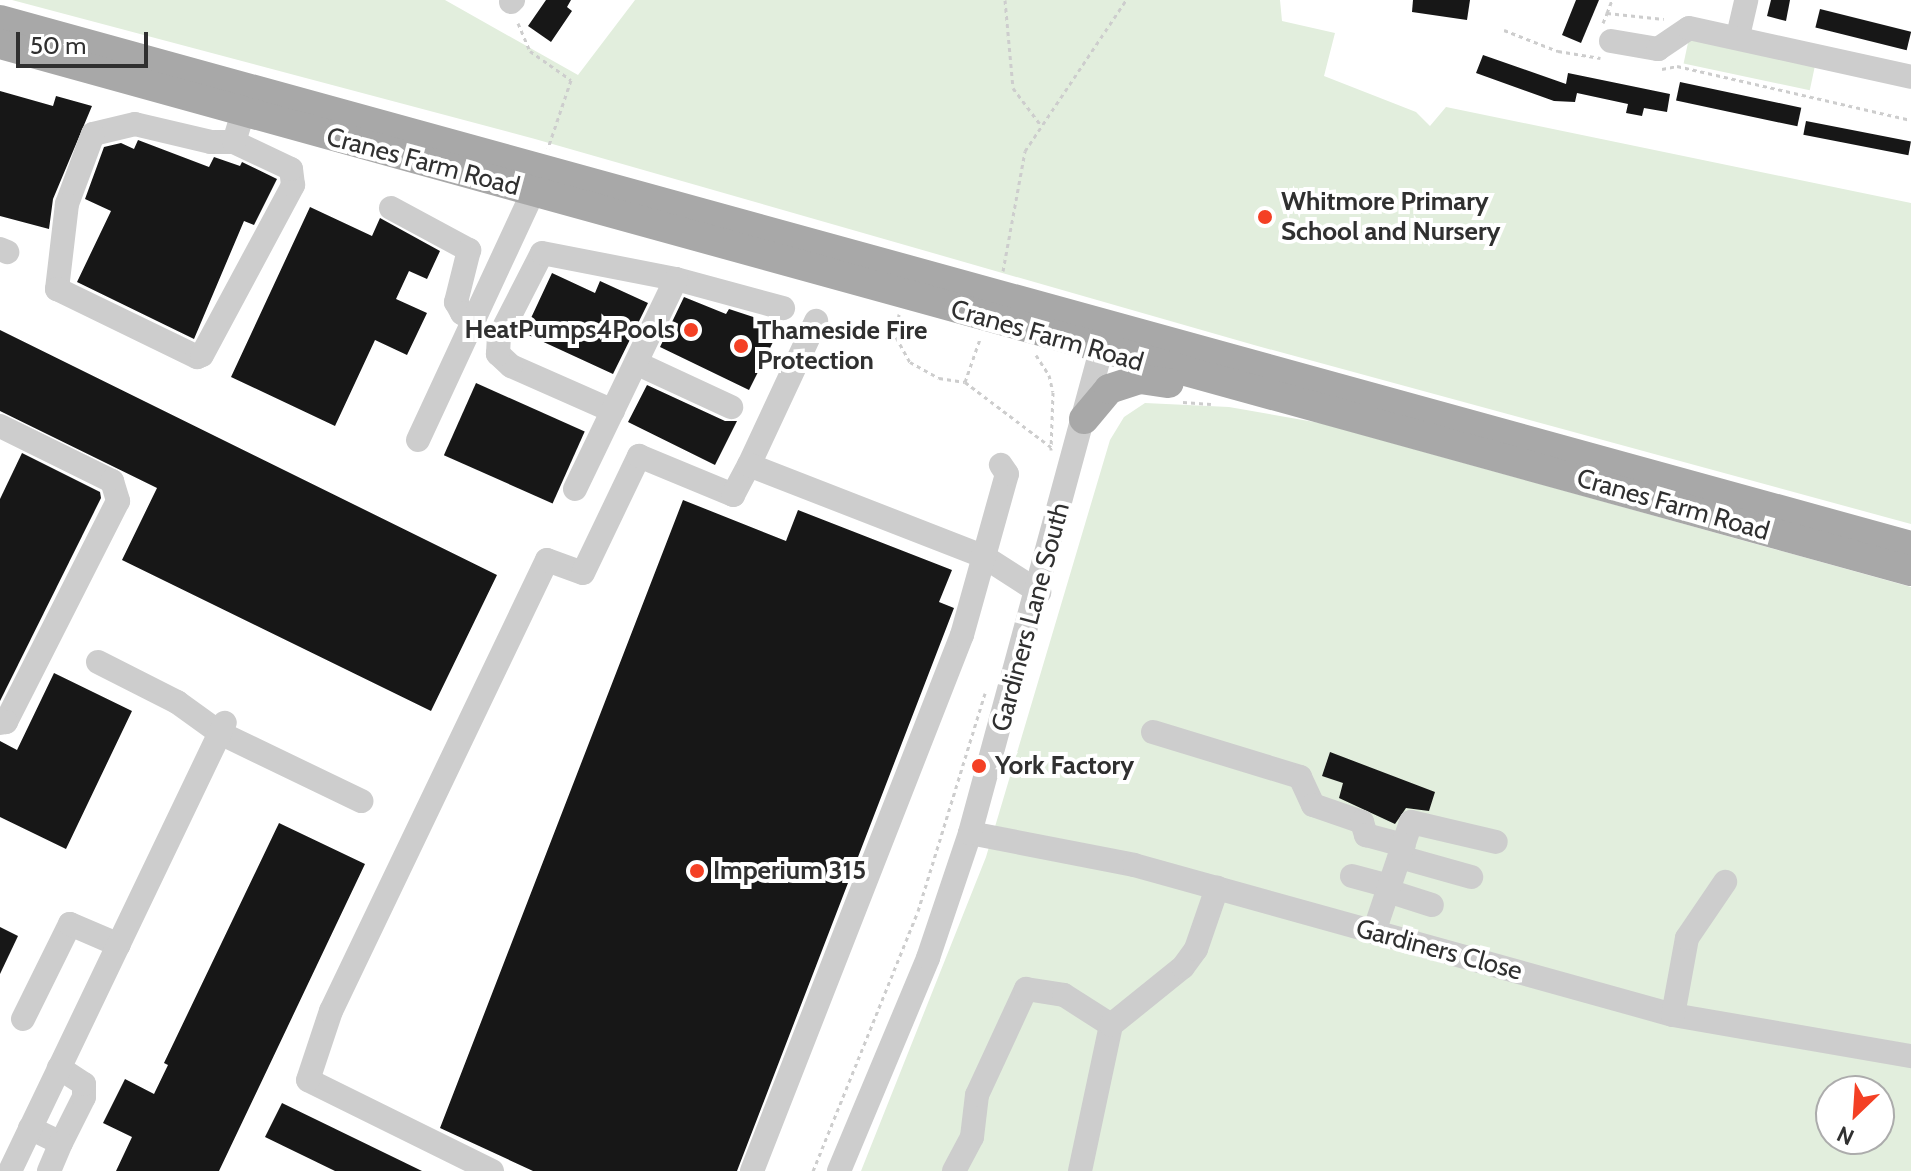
<!DOCTYPE html>
<html>
<head>
<meta charset="utf-8">
<style>
	body { margin:0 }
	#map { position:relative; width:1911px; height:1171px; overflow:hidden; background:#fff; font-family:Cabin,sans-serif }
	div>[style] { position:absolute }
	.green>* { inset:0; background:#e2eedd; transform-origin:0 0 }
	.building>* { inset:0; background:#171717; transform-origin:0 0 }
	.path>* { height:3px; margin-top:-1.5px; transform-origin:0; background:repeating-linear-gradient(90deg,#cdcdcd 0 4px,transparent 0 8px) }
	.minor>* { height:24px; margin:-12px; padding:0 12px; transform-origin:12px; border-radius:12px; background:#cdcdcd }
	.major>* { height:30px; margin:-15px; padding:0 15px; transform-origin:15px; border-radius:15px; background:#a8a8a8 }
	.dots>* { width:22px; height:22px; translate:-50% -50%; box-sizing:border-box; border:4px solid #fff; border-radius:50% }
	span { translate:-50% -50%; white-space:nowrap; text-align:center; line-height:1.15; -webkit-text-stroke:8px #fff; paint-order:stroke }
	.street-label { font-size:26px; color:#303030 }
	.poi-label { font-size:26px; color:#303030; font-weight:700 }
	.left { translate:0 -50%; text-align:left }
	.right { translate:-100% -50%; text-align:right }
	.north { position:absolute; left:1815px; top:1075px; width:80px; height:80px; box-sizing:border-box; background:#fff; border:2px solid #acacac; border-radius:50%; rotate:205deg; font-size:22px; font-weight:700; line-height:32px; text-align:center; color:#303030 }
	.north::after { content:''; display:block; margin:auto; width:28px; height:36px; background:#f44024; clip-path:polygon(50% 0,100% 100%,50% 72%,0 100%) }
	.scale { position:absolute; left:16px; top:32px; width:132px; height:36px; box-sizing:border-box; border:4px solid #303030; border-top:0; padding-left:10px; font-size:24px; line-height:28px; white-space:nowrap; color:#303030; -webkit-text-stroke:6px #fff; paint-order:stroke }
</style>
</head>
<body>
<div id="map">
	<div class="green">
		<i style="clip-path:polygon(12px 0,445px 0,578px 75px,635px 0,1280px 0,1282px 21px,1335px 33px,1324px 76px,1416px 112px,1430px 126px,1446px 107px,1911px 203px,1911px 524px,1254px 345px,535px 139px)"></i>
		<i style="left:1689px;top:38px;width:129px;height:26px;rotate:12deg"></i>
		<i style="clip-path:polygon(evenodd,1145px 403px,1229px 407px,1320px 423px,1911px 587px,1911px 1171px,861px 1171px,986px 857px,1110px 440px,1124px 417px,1145px 403px,1831px 1091px,1879px 1091px,1879px 1139px,1831px 1139px,1831px 1091px)"></i>
	</div>
	<div class="building">
		<i style="clip-path:polygon(546px 0,571px 0,567px 7px,572px 11px,551px 42px,528px 26px)"></i>
		<i style="clip-path:polygon(1413px 0,1470px 0,1467px 20px,1412px 12px)"></i>
		<i style="clip-path:polygon(1576px 0,1599px 0,1581px 43px,1562px 35px)"></i>
		<i style="clip-path:polygon(1771px 0,1790px 0,1786px 21px,1767px 16px)"></i>
		<i style="left:1820px;top:9px;width:94px;height:19px;rotate:14deg"></i>
		<i style="clip-path:polygon(1483px 55px,1566px 84px,1568px 73px,1670px 94px,1667px 112px,1644px 108px,1642px 116px,1626px 113px,1628px 104px,1577px 93px,1575px 102px,1554px 101px,1476px 73px)"></i>
		<i style="left:1680px;top:82px;width:124px;height:19px;rotate:12deg"></i>
		<i style="clip-path:polygon(0 91px,53px 106px,56px 96px,92px 106px,53px 199px,49px 229px,0 216px)"></i>
		<i style="left:1806px;top:121px;width:107px;height:14px;rotate:11deg"></i>
		<i style="clip-path:polygon(138px 140px,209px 167px,214px 157px,240px 166px,242px 162px,277px 179px,254px 225px,244px 221px,194px 339px,77px 282px,111px 211px,85px 199px,104px 147px,121px 143px,134px 149px)"></i>
		<i style="clip-path:polygon(310px 207px,372px 236px,380px 218px,440px 251px,427px 279px,409px 271px,396px 299px,427px 313px,407px 355px,375px 340px,335px 426px,231px 377px)"></i>
		<i style="clip-path:polygon(552px 273px,595px 293px,600px 281px,648px 303px,613px 374px,524px 333px)"></i>
		<i style="clip-path:polygon(684px 297px,726px 314px,729px 309px,781px 326px,749px 390px,660px 347px)"></i>
		<i style="clip-path:polygon(0 330px,497px 575px,431px 711px,122px 560px,157px 488px,0 411px)"></i>
		<i style="left:476px;top:383px;width:119px;height:79px;rotate:24deg"></i>
		<i style="clip-path:polygon(647px 385px,725px 421px,737px 421px,715px 465px,628px 422px)"></i>
		<i style="clip-path:polygon(22px 453px,100px 492px,101px 498px,0 701px,0 499px)"></i>
		<i style="clip-path:polygon(683px 500px,786px 541px,798px 510px,952px 570px,939px 602px,954px 608px,737px 1171px,533px 1171px,440px 1128px)"></i>
		<i style="clip-path:polygon(54px 673px,132px 711px,66px 849px,0 817px,0 741px,17px 750px)"></i>
		<i style="clip-path:polygon(1330px 752px,1435px 792px,1429px 811px,1406px 808px,1395px 824px,1339px 798px,1343px 783px,1322px 776px)"></i>
		<i style="clip-path:polygon(279px 823px,365px 864px,219px 1171px,116px 1171px,132px 1137px,103px 1123px,125px 1079px,154px 1094px,168px 1065px,164px 1063px)"></i>
		<i style="clip-path:polygon(0 927px,18px 936px,0 974px)"></i>
		<i style="clip-path:polygon(282px 1103px,422px 1171px,335px 1171px,265px 1137px)"></i>
	</div>
	<div class="path">
		<i style="left:1005px;top:0;width:88px;rotate:84.8deg"></i>
		<i style="left:1013px;top:88px;width:45px;rotate:53.1deg"></i>
		<i style="left:1607px;top:13px;width:14px;rotate:-69deg"></i>
		<i style="left:518px;top:23px;width:30px;rotate:67deg"></i>
		<i style="left:530px;top:51px;width:50px;rotate:35.3deg"></i>
		<i style="left:571px;top:80px;width:72px;rotate:108.7deg"></i>
		<i style="left:1603px;top:23px;width:11px;rotate:-68deg"></i>
		<i style="left:1607px;top:13px;width:57px;rotate:6deg"></i>
		<i style="left:1504px;top:30px;width:58px;rotate:21.3deg"></i>
		<i style="left:1558px;top:51px;width:43px;rotate:9.5deg"></i>
		<i style="left:1662px;top:69px;width:15px;rotate:-11deg"></i>
		<i style="left:1677px;top:66px;width:240px;rotate:13deg"></i>
		<i style="left:1003px;top:271px;width:122px;rotate:-79.6deg"></i>
		<i style="left:1025px;top:151px;width:182px;rotate:-56.2deg"></i>
		<i style="left:899px;top:314px;width:23px;rotate:97deg"></i>
		<i style="left:896px;top:337px;width:29px;rotate:61deg"></i>
		<i style="left:910px;top:362px;width:33px;rotate:29deg"></i>
		<i style="left:939px;top:378px;width:26px;rotate:9deg"></i>
		<i style="left:965px;top:382px;width:108px;rotate:37.1deg"></i>
		<i style="left:1036px;top:355px;width:24px;rotate:57deg"></i>
		<i style="left:1049px;top:375px;width:17px;rotate:77deg"></i>
		<i style="left:1053px;top:392px;width:58px;rotate:92deg"></i>
		<i style="left:965px;top:382px;width:46px;rotate:-70.8deg"></i>
		<i style="left:1183px;top:402px;width:28px;rotate:4deg"></i>
		<i style="left:813px;top:1171px;width:280px;rotate:-68deg"></i>
		<i style="left:918px;top:911px;width:228px;rotate:-72.9deg"></i>
	</div>
	<div class="minor">
		<i style="left:511px;top:2px;width:3px;rotate:-45deg"></i>
		<i style="left:1738px;top:36px;width:37px;rotate:-77deg"></i>
		<i style="left:1611px;top:41px;width:48px;rotate:9.7deg"></i>
		<i style="left:1658px;top:49px;width:37px;rotate:-34deg"></i>
		<i style="left:1689px;top:28px;width:227px;rotate:12.4deg"></i>
		<i style="left:234px;top:142px;width:23px;rotate:180deg"></i>
		<i style="left:211px;top:142px;width:78px;rotate:-166.7deg"></i>
		<i style="left:135px;top:124px;width:43px;rotate:166.6deg"></i>
		<i style="left:93px;top:134px;width:75px;rotate:110.4deg"></i>
		<i style="left:67px;top:204px;width:86px;rotate:96.7deg"></i>
		<i style="left:57px;top:289px;width:156px;rotate:25.9deg"></i>
		<i style="left:197px;top:357px;width:5px;rotate:-22deg"></i>
		<i style="left:202px;top:355px;width:193px;rotate:-61.8deg"></i>
		<i style="left:293px;top:185px;width:16px;rotate:-97deg"></i>
		<i style="left:291px;top:169px;width:63px;rotate:-154.7deg"></i>
		<i style="left:234px;top:142px;width:31px;rotate:-73deg"></i>
		<i style="left:391px;top:208px;width:89px;rotate:28.3deg"></i>
		<i style="left:469px;top:250px;width:54px;rotate:104deg"></i>
		<i style="left:456px;top:302px;width:13px;rotate:61deg"></i>
		<i style="left:462px;top:313px;width:14px;rotate:25deg"></i>
		<i style="left:0;top:249px;width:8px;rotate:23deg"></i>
		<i style="left:636px;top:363px;width:105px;rotate:24.9deg"></i>
		<i style="left:613px;top:411px;width:111px;rotate:-156.2deg"></i>
		<i style="left:511px;top:366px;width:18px;rotate:-137deg"></i>
		<i style="left:498px;top:354px;width:17px;rotate:-87deg"></i>
		<i style="left:499px;top:337px;width:94px;rotate:-62.9deg"></i>
		<i style="left:542px;top:253px;width:136px;rotate:11deg"></i>
		<i style="left:676px;top:279px;width:111px;rotate:15.2deg"></i>
		<i style="left:0;top:426px;width:125px;rotate:26.2deg"></i>
		<i style="left:112px;top:481px;width:21px;rotate:73deg"></i>
		<i style="left:118px;top:501px;width:248px;rotate:116.9deg"></i>
		<i style="left:6px;top:722px;width:6px;rotate:171deg"></i>
		<i style="left:418px;top:440px;width:273px;rotate:-65.1deg"></i>
		<i style="left:749px;top:465px;width:159px;rotate:-65deg"></i>
		<i style="left:575px;top:489px;width:233px;rotate:-64.3deg"></i>
		<i style="left:98px;top:662px;width:89px;rotate:26.9deg"></i>
		<i style="left:177px;top:702px;width:53px;rotate:35.8deg"></i>
		<i style="left:220px;top:733px;width:157px;rotate:25.7deg"></i>
		<i style="left:1153px;top:732px;width:154px;rotate:17deg"></i>
		<i style="left:1300px;top:777px;width:31px;rotate:65deg"></i>
		<i style="left:1313px;top:805px;width:52px;rotate:19.1deg"></i>
		<i style="left:1362px;top:822px;width:14px;rotate:73deg"></i>
		<i style="left:1366px;top:835px;width:39px;rotate:15deg"></i>
		<i style="left:970px;top:833px;width:167px;rotate:11deg"></i>
		<i style="left:1134px;top:865px;width:559px;rotate:15.55deg"></i>
		<i style="left:1673px;top:1015px;width:242px;rotate:9.8deg"></i>
		<i style="left:1400px;top:857px;width:74px;rotate:15.7deg"></i>
		<i style="left:1352px;top:876px;width:39px;rotate:15deg"></i>
		<i style="left:1388px;top:891px;width:46px;rotate:17.7deg"></i>
		<i style="left:1374px;top:932px;width:116px;rotate:-71.4deg"></i>
		<i style="left:1411px;top:822px;width:87px;rotate:13.2deg"></i>
		<i style="left:1673px;top:1015px;width:78px;rotate:-79.7deg"></i>
		<i style="left:1687px;top:938px;width:68px;rotate:-55.8deg"></i>
		<i style="left:23px;top:1019px;width:106px;rotate:-63.7deg"></i>
		<i style="left:70px;top:924px;width:53px;rotate:23.2deg"></i>
		<i style="left:30px;top:1128px;width:34px;rotate:26deg"></i>
		<i style="left:61px;top:1143px;width:51px;rotate:-63.4deg"></i>
		<i style="left:84px;top:1097px;width:13px;rotate:-90deg"></i>
		<i style="left:84px;top:1084px;width:30px;rotate:-147deg"></i>
		<i style="left:10px;top:1171px;width:497px;rotate:-64.4deg"></i>
		<i style="left:49px;top:1171px;width:30px;rotate:-67deg"></i>
		<i style="left:492px;top:1171px;width:205px;rotate:-153.7deg"></i>
		<i style="left:308px;top:1080px;width:73px;rotate:-71.6deg"></i>
		<i style="left:331px;top:1011px;width:500px;rotate:-64.41deg"></i>
		<i style="left:547px;top:560px;width:38px;rotate:20deg"></i>
		<i style="left:583px;top:573px;width:130px;rotate:-64.4deg"></i>
		<i style="left:639px;top:456px;width:102px;rotate:22.5deg"></i>
		<i style="left:733px;top:495px;width:34px;rotate:-62deg"></i>
		<i style="left:749px;top:465px;width:251px;rotate:21.3deg"></i>
		<i style="left:983px;top:556px;width:67px;rotate:32.7deg"></i>
		<i style="left:752px;top:1171px;width:576px;rotate:-68.61deg"></i>
		<i style="left:962px;top:635px;width:167px;rotate:-74.4deg"></i>
		<i style="left:1007px;top:474px;width:11px;rotate:-124deg"></i>
		<i style="left:839px;top:1171px;width:231px;rotate:-67.3deg"></i>
		<i style="left:928px;top:958px;width:132px;rotate:-71.4deg"></i>
		<i style="left:970px;top:833px;width:519px;rotate:-74.81deg"></i>
		<i style="left:954px;top:1171px;width:38px;rotate:-62deg"></i>
		<i style="left:972px;top:1137px;width:42px;rotate:-83.2deg"></i>
		<i style="left:977px;top:1095px;width:117px;rotate:-65.2deg"></i>
		<i style="left:1026px;top:989px;width:38px;rotate:9deg"></i>
		<i style="left:1064px;top:995px;width:56px;rotate:32.6deg"></i>
		<i style="left:1080px;top:1171px;width:149px;rotate:-78deg"></i>
		<i style="left:1111px;top:1025px;width:92px;rotate:-38.9deg"></i>
		<i style="left:1183px;top:967px;width:22px;rotate:-54deg"></i>
		<i style="left:1196px;top:949px;width:65px;rotate:-71deg"></i>
	</div>
	<div class="major">
		<i style="left:0;top:20px;width:1982px;rotate:15.39deg"></i>
		<i style="left:0;top:44px;width:1982px;rotate:15.42deg"></i>
		<i style="left:1084px;top:419px;width:39px;rotate:-50deg"></i>
		<i style="left:1109px;top:389px;width:33px;rotate:-18deg"></i>
		<i style="left:1140px;top:379px;width:29px;rotate:8deg"></i>
	</div>
	<div class="dots">
		<i style="left:1265px;top:217px;background:#f44024"></i>
		<i style="left:691px;top:330px;background:#f44024"></i>
		<i style="left:741px;top:346px;background:#f44024"></i>
		<i style="left:979px;top:766px;background:#f44024"></i>
		<i style="left:697px;top:871px;background:#f44024"></i>
	</div>
	<div class="street-label">
		<span style="left:423px;top:162px;rotate:15deg">Cranes Farm Road</span>
		<span style="left:1047px;top:336px;rotate:16deg">Cranes Farm Road</span>
		<span style="left:1673px;top:505px;rotate:16deg">Cranes Farm Road</span>
		<span style="left:1031px;top:617px;rotate:-75deg">Gardiners Lane South</span>
		<span style="left:1439px;top:950px;rotate:15deg">Gardiners Close</span>
	</div>
	<div class="poi-label">
		<span class="left" style="left:1281px;top:217px">Whitmore Primary<br>School and Nursery</span>
		<span class="right" style="left:675px;top:330px">HeatPumps4Pools</span>
		<span class="left" style="left:757px;top:346px">Thameside Fire<br>Protection</span>
		<span class="left" style="left:995px;top:766px">York Factory</span>
		<span class="left" style="left:713px;top:871px">Imperium 315</span>
	</div>
	<div class="north">N</div>
	<div class="scale">50 m</div>
</div>
</body>
</html>
